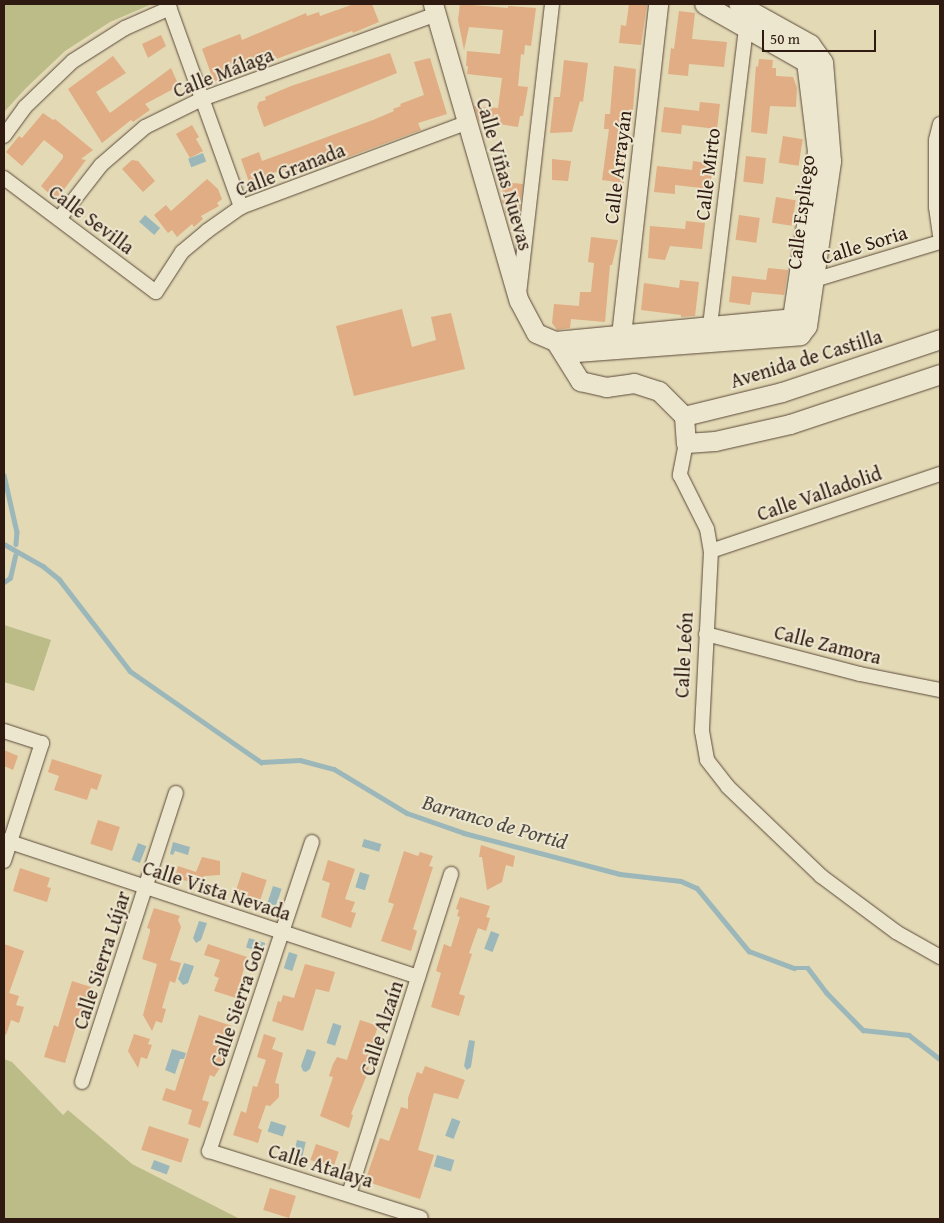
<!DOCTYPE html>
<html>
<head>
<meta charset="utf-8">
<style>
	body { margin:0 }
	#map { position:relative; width:944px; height:1223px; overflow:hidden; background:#e3d9b5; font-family:"Gentium Book Plus",serif }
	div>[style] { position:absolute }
	.green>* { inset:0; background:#bcbc88 }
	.water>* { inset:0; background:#9cb7ba; transform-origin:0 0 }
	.stream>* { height:4.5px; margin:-2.25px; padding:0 2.25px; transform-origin:2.25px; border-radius:2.25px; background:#9cb7ba }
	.building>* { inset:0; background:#e0ad84; transform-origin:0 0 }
	.roads { filter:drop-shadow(0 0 1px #5b4a39) drop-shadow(0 0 1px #5b4a39) }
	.street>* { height:14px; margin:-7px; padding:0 7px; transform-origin:7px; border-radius:7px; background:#ede6cf }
	.secondary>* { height:19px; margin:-9.5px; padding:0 9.5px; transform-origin:9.5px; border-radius:9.5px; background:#ede6cf }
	span { translate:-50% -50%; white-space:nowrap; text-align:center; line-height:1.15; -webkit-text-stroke:4px #ede6cf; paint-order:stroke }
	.street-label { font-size:20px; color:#2e1a10 }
	.water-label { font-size:21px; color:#4f4943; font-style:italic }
	.frame { position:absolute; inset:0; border:5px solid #2e1a10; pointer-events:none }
	.scale { position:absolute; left:762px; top:30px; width:114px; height:22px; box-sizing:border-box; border:2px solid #2e1a10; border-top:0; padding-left:6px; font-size:15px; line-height:18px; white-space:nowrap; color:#2e1a10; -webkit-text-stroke:4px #ede6cf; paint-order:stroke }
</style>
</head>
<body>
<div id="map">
	<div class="green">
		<i style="clip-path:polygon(4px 4px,152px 4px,110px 22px,65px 51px,26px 88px,4px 112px)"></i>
		<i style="clip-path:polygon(4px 625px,51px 640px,34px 691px,4px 682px)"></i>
		<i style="clip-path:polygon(4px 1059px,12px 1062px,63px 1115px,68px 1110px,132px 1164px,240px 1219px,4px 1219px)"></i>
	</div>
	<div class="water">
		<i style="left:203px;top:153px;width:9px;height:16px;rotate:69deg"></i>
		<i style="left:145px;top:215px;width:20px;height:9px;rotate:41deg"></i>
		<i style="left:364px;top:839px;width:18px;height:8px;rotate:16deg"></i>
		<i style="clip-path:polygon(173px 842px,190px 847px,188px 855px,175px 851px,173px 855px,170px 854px)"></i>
		<i style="left:138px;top:843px;width:9px;height:18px;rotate:21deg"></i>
		<i style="left:360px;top:872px;width:10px;height:16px;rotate:17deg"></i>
		<i style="left:273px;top:886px;width:9px;height:18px;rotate:18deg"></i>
		<i style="clip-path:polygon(199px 921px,207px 923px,201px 940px,196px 943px,193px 938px)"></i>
		<i style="left:491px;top:931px;width:9px;height:19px;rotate:21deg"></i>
		<i style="left:249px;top:938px;width:17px;height:10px;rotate:17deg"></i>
		<i style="left:289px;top:952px;width:9px;height:17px;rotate:18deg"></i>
		<i style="clip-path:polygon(184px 963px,194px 966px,188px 983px,183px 985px,178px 979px)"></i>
		<i style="left:333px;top:1023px;width:9px;height:21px;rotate:18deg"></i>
		<i style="clip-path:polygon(469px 1040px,475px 1041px,471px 1067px,467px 1070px,464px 1066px)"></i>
		<i style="clip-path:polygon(172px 1049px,186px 1053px,184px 1059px,180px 1059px,175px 1074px,165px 1070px)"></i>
		<i style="clip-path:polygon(307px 1049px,316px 1052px,310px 1069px,306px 1072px,303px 1071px,301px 1066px)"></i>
		<i style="left:452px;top:1118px;width:9px;height:19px;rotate:21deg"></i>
		<i style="left:271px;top:1121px;width:16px;height:11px;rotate:18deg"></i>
		<i style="left:297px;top:1140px;width:9px;height:17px;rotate:13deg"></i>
		<i style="left:437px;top:1155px;width:18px;height:12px;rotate:16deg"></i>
		<i style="left:154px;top:1160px;width:17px;height:9px;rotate:21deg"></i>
	</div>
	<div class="stream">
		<i style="left:4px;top:475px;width:58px;rotate:77.2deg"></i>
		<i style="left:17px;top:532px;width:12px;rotate:95deg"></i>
		<i style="left:4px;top:544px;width:45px;rotate:29.4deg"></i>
		<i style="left:43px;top:566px;width:21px;rotate:39deg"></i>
		<i style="left:59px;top:579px;width:116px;rotate:52.3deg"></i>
		<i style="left:130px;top:671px;width:160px;rotate:34.8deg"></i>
		<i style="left:261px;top:762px;width:39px;rotate:-3deg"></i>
		<i style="left:300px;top:760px;width:35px;rotate:15deg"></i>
		<i style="left:334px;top:769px;width:85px;rotate:31.1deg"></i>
		<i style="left:407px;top:813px;width:60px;rotate:19.3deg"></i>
		<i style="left:464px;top:833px;width:161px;rotate:14.7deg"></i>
		<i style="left:620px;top:874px;width:61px;rotate:6.5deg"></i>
		<i style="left:681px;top:881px;width:17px;rotate:24deg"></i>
		<i style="left:697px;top:888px;width:82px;rotate:50.5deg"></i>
		<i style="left:749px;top:951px;width:48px;rotate:20.7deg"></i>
		<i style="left:794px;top:968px;width:14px"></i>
		<i style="left:808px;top:968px;width:31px;rotate:53deg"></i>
		<i style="left:827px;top:993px;width:52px;rotate:45.8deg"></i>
		<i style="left:863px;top:1030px;width:46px;rotate:6.2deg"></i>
		<i style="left:909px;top:1035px;width:39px;rotate:38deg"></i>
		<i style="left:4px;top:582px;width:7px;rotate:-34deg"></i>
		<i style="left:10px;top:578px;width:23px;rotate:-77deg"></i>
	</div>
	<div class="building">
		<i style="clip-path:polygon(354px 4px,372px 4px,379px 22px,353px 33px,352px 31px,214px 82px,202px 49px,206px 47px,240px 34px,242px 40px,306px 13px,307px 16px,319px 12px,320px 16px)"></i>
		<i style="clip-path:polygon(460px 4px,508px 8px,508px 6px,536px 8px,531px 46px,525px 45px,524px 55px,521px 54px,518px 86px,528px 87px,523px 116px,520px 116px,518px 127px,479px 121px,474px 106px,498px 108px,502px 78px,467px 74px,468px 66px,466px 66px,467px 51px,500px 54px,503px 30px,469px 27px,464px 50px,458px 20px)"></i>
		<i style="clip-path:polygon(629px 4px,647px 4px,641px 45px,619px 43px,621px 25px,626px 26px)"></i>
		<i style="clip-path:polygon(679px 11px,695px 13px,692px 39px,727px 42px,724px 67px,689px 64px,688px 76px,668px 74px,671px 48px,674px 49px)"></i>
		<i style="clip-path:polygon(161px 35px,166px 46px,148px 58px,142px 44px)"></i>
		<i style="clip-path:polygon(390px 53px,397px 73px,264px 127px,257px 107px,259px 102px,266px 100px,265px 97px,291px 86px)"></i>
		<i style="clip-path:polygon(113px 56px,126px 73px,96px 92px,110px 113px,171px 68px,179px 86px,145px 104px,150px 110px,133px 122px,131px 120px,102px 143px,68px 89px)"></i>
		<i style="clip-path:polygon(430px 58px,447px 114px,418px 123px,421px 130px,313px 170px,313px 168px,282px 180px,279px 171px,249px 182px,241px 159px,259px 152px,262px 161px,373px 120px,394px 111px,393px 109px,401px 106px,400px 104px,424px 95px,414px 62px)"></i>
		<i style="clip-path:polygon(759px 59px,773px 60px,772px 68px,776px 68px,776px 76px,793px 77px,797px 88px,796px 107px,770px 106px,767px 134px,751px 132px,756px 66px,758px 67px)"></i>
		<i style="clip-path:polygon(564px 60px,588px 63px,583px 102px,580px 101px,572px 132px,550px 133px,554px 97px,560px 97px)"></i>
		<i style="clip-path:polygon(614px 66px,636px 69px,632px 125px,630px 125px,624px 183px,602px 180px,609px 129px,604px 129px,605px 114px,610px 114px)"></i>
		<i style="clip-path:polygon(700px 102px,720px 104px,717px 129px,682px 125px,681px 134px,661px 132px,664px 107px,699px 111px)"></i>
		<i style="clip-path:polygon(43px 113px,53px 120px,55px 119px,93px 150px,81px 159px,86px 160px,56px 200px,41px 186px,63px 158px,63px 155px,44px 140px,22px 166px,6px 152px,19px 136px,22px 138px)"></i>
		<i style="clip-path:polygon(192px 125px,199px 137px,196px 139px,203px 151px,190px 158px,176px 134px)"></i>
		<i style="left:783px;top:136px;width:20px;height:27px;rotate:9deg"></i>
		<i style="left:746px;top:156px;width:20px;height:26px;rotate:6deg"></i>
		<i style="clip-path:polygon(552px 159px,571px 161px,568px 181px,552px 180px)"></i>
		<i style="clip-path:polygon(132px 160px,138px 161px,155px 181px,143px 192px,122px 169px)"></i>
		<i style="clip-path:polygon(693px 161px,713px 164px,710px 189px,675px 185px,675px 194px,654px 192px,657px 166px,692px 170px)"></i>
		<i style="clip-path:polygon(207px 179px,218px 189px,222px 199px,217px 203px,219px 206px,201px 216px,203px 219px,194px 227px,192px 224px,177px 237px,172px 230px,168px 233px,154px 215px,166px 205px,171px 211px)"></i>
		<i style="clip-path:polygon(503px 182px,523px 184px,519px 214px,505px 213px,506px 204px,503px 204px,502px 201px)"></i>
		<i style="left:776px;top:197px;width:20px;height:26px;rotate:9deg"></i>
		<i style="left:739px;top:215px;width:21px;height:25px;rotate:8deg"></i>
		<i style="clip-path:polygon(686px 221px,705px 223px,702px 249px,670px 246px,665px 260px,648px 258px,650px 226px,685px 229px)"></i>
		<i style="clip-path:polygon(591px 237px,618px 240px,612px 265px,610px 265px,605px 322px,571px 319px,570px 328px,557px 330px,552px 323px,554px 304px,579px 306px,580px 292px,591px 292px,594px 263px,588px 262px)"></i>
		<i style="clip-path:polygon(768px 268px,788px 270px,784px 295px,752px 292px,750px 305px,729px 302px,732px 276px,766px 280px)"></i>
		<i style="clip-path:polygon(680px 280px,699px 282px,695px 316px,681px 317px,681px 315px,641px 310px,644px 283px,679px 288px)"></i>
		<i style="clip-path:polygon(402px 309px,412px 347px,436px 340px,431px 317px,451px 313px,465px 369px,354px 396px,336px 326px)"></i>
		<i style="clip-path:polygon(4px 750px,18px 756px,13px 770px,4px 766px)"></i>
		<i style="clip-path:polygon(52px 759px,102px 775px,97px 790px,91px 788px,87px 800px,54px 790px,59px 776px,48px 772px)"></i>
		<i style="left:98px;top:820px;width:23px;height:25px;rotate:18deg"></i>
		<i style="clip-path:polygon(481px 845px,515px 856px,513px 867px,506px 865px,502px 882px,487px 890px,482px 857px,479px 857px)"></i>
		<i style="clip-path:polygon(404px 851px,418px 856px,420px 852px,433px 856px,429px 866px,433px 867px,413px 929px,417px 931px,411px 951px,381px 941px,394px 904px,388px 902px)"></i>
		<i style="clip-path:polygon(202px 857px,220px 861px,220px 875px,204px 876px,201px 886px,175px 877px,178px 866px,196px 872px)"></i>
		<i style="clip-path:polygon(328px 860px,355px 869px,345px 899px,355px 902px,351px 912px,356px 913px,351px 928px,321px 917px,330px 883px,322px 880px)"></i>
		<i style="clip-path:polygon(20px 868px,50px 878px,47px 887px,51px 888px,47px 902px,13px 891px)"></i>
		<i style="left:242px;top:872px;width:26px;height:21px;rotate:18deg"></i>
		<i style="clip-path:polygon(460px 897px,490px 906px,486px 917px,490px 918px,486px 931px,478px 928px,469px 953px,472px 954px,459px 994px,465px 996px,459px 1016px,431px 1007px,441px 973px,436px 971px,444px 944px,451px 947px,460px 917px,457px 916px,459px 910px,456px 909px)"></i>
		<i style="clip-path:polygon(154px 908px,180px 916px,178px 920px,181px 927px,170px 960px,181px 963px,175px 983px,170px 981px,162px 1008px,166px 1009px,162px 1023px,156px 1021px,152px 1031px,143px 1015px,157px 964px,142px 959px,150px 932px,150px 929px,147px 928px)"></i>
		<i style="clip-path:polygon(4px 944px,24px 951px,9px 993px,19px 996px,16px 1005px,24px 1007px,19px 1023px,11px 1020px,6px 1035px,4px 1034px)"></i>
		<i style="clip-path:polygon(208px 944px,247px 957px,236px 998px,214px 991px,219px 978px,214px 976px,220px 960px,204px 955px)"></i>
		<i style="clip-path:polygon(305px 964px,335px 972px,329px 992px,316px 989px,303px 1031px,272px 1021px,278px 1001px,281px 1002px,283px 995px,294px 998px)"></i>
		<i style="clip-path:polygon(72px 981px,91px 987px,89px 991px,93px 992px,88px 1009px,84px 1008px,82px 1014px,80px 1013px,65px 1063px,44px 1057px,54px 1025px,58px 1027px)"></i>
		<i style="clip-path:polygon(199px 1015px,232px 1026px,227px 1041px,230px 1041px,220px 1068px,214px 1077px,210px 1075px,202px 1100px,209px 1102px,200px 1128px,188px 1124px,192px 1110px,162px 1100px,166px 1088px,175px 1091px)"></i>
		<i style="clip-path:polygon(360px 1020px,378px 1026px,365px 1066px,369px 1067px,366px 1077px,351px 1114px,353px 1115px,349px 1128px,320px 1116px,333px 1077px,329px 1076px,333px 1064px,337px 1057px,347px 1060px)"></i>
		<i style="clip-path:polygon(134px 1034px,150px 1039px,148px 1044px,152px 1045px,147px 1059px,141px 1057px,138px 1068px,128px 1051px)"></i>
		<i style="clip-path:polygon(264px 1034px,276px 1038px,272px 1049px,283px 1053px,275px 1083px,279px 1084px,279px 1097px,270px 1106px,266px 1105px,258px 1128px,262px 1130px,258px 1143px,233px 1135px,241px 1111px,246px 1113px,253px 1086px,257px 1087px,266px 1060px,257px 1057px)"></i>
		<i style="clip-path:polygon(425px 1066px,465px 1080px,458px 1099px,434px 1093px,418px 1150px,434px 1155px,420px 1199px,365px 1181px,380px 1138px,389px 1141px,401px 1107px,408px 1109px,408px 1098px,417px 1072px,422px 1074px)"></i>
		<i style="left:149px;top:1126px;width:42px;height:25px;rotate:18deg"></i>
		<i style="left:316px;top:1144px;width:24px;height:17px;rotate:19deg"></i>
		<i style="left:270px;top:1188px;width:27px;height:23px;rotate:17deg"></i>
	</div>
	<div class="roads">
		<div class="street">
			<i style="left:168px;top:4px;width:216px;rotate:70.2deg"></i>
			<i style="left:940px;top:124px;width:16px;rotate:104deg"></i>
			<i style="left:936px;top:140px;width:67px;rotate:90deg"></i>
			<i style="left:936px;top:207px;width:28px;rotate:82deg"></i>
			<i style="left:4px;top:136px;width:36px;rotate:-54deg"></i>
			<i style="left:25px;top:107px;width:66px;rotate:-43.8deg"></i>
			<i style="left:73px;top:61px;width:62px;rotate:-32.4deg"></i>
			<i style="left:125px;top:28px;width:49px;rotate:-24deg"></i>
			<i style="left:4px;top:178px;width:190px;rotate:36.9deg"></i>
			<i style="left:156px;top:292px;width:48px;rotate:-57deg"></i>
			<i style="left:182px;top:252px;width:33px;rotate:-40deg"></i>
			<i style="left:207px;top:231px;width:42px;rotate:-35.2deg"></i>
			<i style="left:241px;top:207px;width:240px;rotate:-20.5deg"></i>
			<i style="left:59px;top:219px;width:68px;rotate:-52.1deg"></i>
			<i style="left:101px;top:165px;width:58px;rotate:-40.8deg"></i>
			<i style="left:145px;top:127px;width:64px;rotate:-26.2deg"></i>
			<i style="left:202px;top:99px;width:250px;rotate:-19.9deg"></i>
			<i style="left:807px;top:279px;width:7px;rotate:8deg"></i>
			<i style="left:814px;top:280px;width:132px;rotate:-16.8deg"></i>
			<i style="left:519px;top:294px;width:292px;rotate:-83.5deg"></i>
			<i style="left:709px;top:334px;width:316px;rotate:-83.1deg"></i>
			<i style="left:686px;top:443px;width:33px;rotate:101deg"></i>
			<i style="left:680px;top:475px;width:60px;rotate:63.4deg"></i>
			<i style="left:707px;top:529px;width:22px;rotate:80deg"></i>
			<i style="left:711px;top:551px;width:180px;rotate:92.9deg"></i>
			<i style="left:702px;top:731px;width:29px;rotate:80deg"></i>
			<i style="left:707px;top:760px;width:34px;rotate:52deg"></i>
			<i style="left:728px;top:787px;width:129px;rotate:43.7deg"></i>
			<i style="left:821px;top:876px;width:94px;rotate:36.7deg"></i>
			<i style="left:896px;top:932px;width:51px;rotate:29.6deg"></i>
			<i style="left:711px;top:551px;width:242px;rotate:-18.6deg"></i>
			<i style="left:706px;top:634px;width:159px;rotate:14.6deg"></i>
			<i style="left:860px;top:674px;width:82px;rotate:11.3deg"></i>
			<i style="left:4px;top:731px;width:40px;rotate:18deg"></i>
			<i style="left:42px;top:743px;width:124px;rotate:107.9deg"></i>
			<i style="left:4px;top:840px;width:436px;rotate:18.3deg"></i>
			<i style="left:312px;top:842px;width:326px;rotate:108.4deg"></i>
			<i style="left:209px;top:1151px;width:222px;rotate:17.5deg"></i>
			<i style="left:82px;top:1082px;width:304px;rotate:-72deg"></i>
			<i style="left:349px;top:1194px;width:336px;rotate:-72.3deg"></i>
		</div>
		<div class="secondary">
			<i style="left:433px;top:4px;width:309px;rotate:73.9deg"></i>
			<i style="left:519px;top:301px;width:36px;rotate:62deg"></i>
			<i style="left:536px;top:333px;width:21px;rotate:23deg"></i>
			<i style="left:555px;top:341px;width:238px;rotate:-5.5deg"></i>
			<i style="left:792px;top:318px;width:169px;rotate:-81.5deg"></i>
			<i style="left:817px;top:151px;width:90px;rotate:-97deg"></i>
			<i style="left:806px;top:62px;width:117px;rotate:-150.4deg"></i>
			<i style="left:621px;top:335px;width:333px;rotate:-83.6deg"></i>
			<i style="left:557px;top:344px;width:44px;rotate:58.1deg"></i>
			<i style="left:580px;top:381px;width:27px;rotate:13deg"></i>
			<i style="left:606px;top:387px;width:28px;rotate:-8deg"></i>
			<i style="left:634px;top:383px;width:26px;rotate:18deg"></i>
			<i style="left:659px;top:391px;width:35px;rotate:45deg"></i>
			<i style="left:684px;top:416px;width:27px;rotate:86deg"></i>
			<i style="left:686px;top:443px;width:29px;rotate:-4deg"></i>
			<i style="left:715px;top:441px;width:77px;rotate:-12.8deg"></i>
			<i style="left:790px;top:424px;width:158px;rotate:-18.4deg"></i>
			<i style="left:563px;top:353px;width:238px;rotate:-4.3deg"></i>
			<i style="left:800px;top:335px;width:11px;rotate:-52deg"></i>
			<i style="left:807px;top:326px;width:167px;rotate:-81.7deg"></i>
			<i style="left:831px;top:161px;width:99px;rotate:-94.6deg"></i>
			<i style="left:823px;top:62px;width:22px;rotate:-126deg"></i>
			<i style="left:810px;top:44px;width:82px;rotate:-150.9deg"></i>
			<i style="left:684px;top:416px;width:101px;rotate:-13.8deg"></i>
			<i style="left:782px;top:392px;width:167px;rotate:-18.5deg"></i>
		</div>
	</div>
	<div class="street-label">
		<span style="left:223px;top:72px;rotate:-21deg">Calle Málaga</span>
		<span style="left:617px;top:167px;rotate:-83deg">Calle Arrayán</span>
		<span style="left:290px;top:169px;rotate:-21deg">Calle Granada</span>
		<span style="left:505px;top:174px;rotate:74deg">Calle Viñas Nuevas</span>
		<span style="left:707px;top:174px;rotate:-83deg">Calle Mirto</span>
		<span style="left:800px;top:212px;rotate:-83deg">Calle Espliego</span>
		<span style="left:92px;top:219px;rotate:37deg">Calle Sevilla</span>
		<span style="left:864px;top:244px;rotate:-17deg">Calle Soria</span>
		<span style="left:806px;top:358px;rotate:-17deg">Avenida de Castilla</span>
		<span style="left:819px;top:493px;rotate:-19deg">Calle Valladolid</span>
		<span style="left:828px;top:644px;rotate:14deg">Calle Zamora</span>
		<span style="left:683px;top:655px;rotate:-87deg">Calle León</span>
		<span style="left:217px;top:890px;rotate:18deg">Calle Vista Nevada</span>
		<span style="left:101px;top:960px;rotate:-72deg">Calle Sierra Lújar</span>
		<span style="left:237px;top:1004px;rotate:-71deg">Calle Sierra Gor</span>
		<span style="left:381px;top:1028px;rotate:-72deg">Calle Alzaín</span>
		<span style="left:321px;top:1165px;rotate:17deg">Calle Atalaya</span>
	</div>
	<div class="water-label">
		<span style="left:495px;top:822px;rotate:16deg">Barranco de Portid</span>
	</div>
	<div class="frame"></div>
	<div class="scale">50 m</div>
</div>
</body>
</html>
